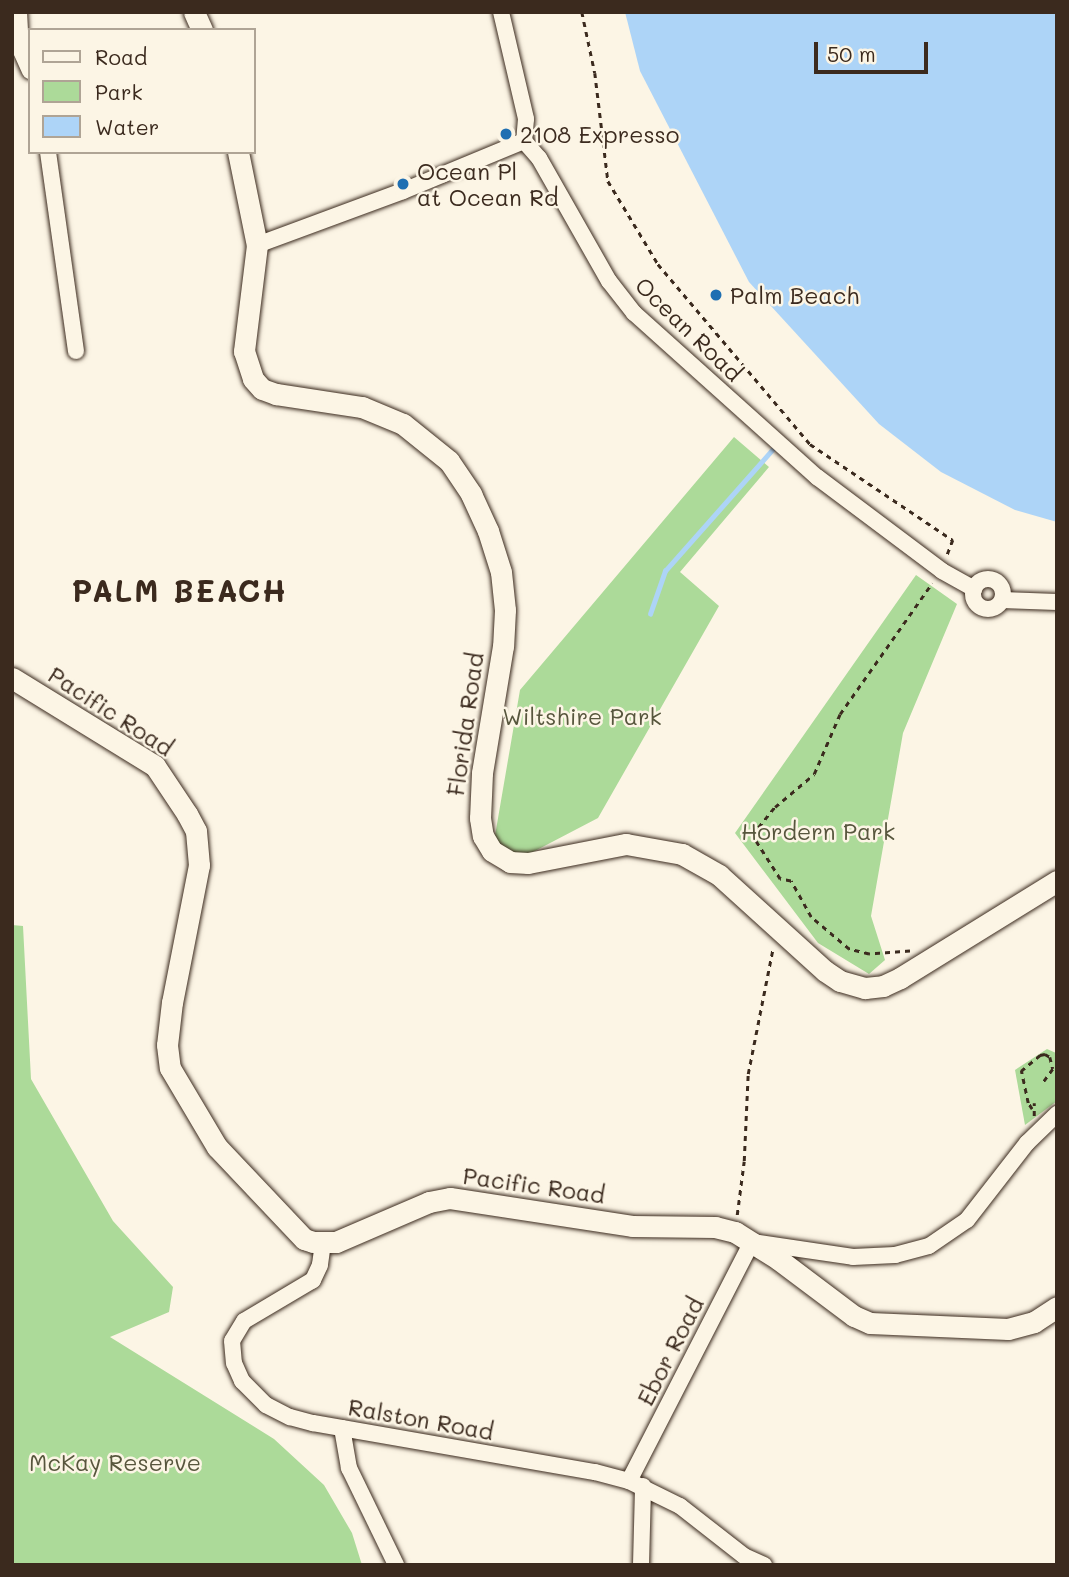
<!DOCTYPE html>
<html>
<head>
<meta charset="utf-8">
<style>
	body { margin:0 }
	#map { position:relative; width:1069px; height:1577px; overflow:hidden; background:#fcf5e5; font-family:Mali,sans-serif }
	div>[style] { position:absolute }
	.green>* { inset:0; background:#acda99 }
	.water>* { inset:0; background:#add4f7 }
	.stream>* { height:4.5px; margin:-2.25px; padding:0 2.25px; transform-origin:2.25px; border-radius:2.25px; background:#add4f7 }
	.path>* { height:2.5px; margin-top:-1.25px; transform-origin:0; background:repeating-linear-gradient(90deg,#3b2a1e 0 5px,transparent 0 10px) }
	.roads { filter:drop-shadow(0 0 2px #3b2a1e) drop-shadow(0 0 2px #3b2a1e) }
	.street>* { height:16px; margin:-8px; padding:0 8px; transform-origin:8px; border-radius:8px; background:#fcf5e5 }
	.street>.ring { margin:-8px; padding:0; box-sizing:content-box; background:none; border:16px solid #fcf5e5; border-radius:50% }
	.secondary>* { height:21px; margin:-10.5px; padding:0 10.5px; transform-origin:10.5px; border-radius:10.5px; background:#fcf5e5 }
	.dots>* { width:19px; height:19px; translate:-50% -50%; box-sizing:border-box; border:4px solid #fcf5e5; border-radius:50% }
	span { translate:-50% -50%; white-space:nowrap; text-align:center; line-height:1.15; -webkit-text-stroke:5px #fcf5e5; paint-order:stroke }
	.poi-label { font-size:23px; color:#3b2a1e }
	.left { translate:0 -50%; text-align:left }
	.street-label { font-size:23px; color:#3b2a1e }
	.park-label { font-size:23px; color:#57563d }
	.district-label { font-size:30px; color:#3b2a1e; font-weight:700; letter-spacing:2px }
	.frame { position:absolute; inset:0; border:14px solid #3b2a1e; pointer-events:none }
	.legend { position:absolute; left:28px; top:28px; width:228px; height:126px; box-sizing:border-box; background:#fcf5e5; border:2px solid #afa495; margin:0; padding:9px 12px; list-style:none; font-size:21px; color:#3b2a1e }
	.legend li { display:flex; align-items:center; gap:14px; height:35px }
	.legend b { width:35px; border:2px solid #afa495 }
	.scale { position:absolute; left:814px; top:42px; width:114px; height:32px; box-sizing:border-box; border:4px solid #3b2a1e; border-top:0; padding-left:9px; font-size:21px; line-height:24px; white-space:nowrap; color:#3b2a1e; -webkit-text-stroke:5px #fcf5e5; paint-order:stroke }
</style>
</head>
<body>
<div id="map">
	<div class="green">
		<i style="clip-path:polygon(734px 437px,769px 467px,680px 572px,719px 606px,598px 818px,508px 865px,491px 859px,520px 690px)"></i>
		<i style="clip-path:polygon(916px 575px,957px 604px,903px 733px,871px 916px,885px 960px,869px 974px,818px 943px,735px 833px)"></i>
		<i style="clip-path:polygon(12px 925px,23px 926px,31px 1079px,113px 1221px,173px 1287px,169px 1312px,110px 1337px,274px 1439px,324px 1485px,352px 1533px,362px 1565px,12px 1565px)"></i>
		<i style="clip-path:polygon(1047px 1049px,1056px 1053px,1057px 1101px,1025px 1125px,1015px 1070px)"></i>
	</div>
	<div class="water">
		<i style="clip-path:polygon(625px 12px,1057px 12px,1057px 522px,1015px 510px,941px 472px,879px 424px,749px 282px,640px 71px)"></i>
	</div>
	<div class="stream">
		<i style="left:650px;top:614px;width:46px;rotate:-70.8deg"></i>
		<i style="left:665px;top:571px;width:162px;rotate:-48.5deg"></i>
	</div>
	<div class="path">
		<i style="left:582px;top:12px;width:62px;rotate:78deg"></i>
		<i style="left:595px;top:73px;width:109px;rotate:83.1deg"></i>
		<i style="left:608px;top:181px;width:97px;rotate:58.9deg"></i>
		<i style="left:658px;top:264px;width:236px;rotate:49.8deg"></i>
		<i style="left:810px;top:444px;width:172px;rotate:33.9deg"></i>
		<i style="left:953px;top:540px;width:17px;rotate:111deg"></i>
		<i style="left:910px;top:951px;width:41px;rotate:175.8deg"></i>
		<i style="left:869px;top:954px;width:21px;rotate:-166deg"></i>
		<i style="left:849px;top:949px;width:50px;rotate:-139.9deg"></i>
		<i style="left:811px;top:917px;width:41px;rotate:-119.1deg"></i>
		<i style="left:791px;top:881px;width:11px;rotate:-170deg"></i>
		<i style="left:780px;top:879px;width:52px;rotate:-122.5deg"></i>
		<i style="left:752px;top:835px;width:36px;rotate:-51deg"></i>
		<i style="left:775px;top:807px;width:51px;rotate:-40.2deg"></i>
		<i style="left:814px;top:774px;width:65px;rotate:-66.6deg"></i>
		<i style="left:840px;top:714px;width:160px;rotate:-54.9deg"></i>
		<i style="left:1032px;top:1109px;width:7px;rotate:-124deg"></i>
		<i style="left:1028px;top:1103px;width:33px;rotate:-102deg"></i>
		<i style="left:1021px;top:1071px;width:25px;rotate:-40deg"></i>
		<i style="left:1040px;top:1055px;width:5px;rotate:-11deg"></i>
		<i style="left:1045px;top:1054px;width:6px;rotate:31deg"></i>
		<i style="left:1050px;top:1057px;width:12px;rotate:76deg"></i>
		<i style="left:1053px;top:1069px;width:17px;rotate:126deg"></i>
		<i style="left:1034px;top:1116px;width:13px;rotate:-90deg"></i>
		<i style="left:737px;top:1215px;width:54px;rotate:-82.6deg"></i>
		<i style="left:744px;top:1161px;width:87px;rotate:-87.4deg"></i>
		<i style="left:748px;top:1074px;width:128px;rotate:-78.8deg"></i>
	</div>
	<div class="roads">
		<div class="street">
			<i style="left:19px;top:12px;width:39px;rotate:87deg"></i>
			<i style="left:21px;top:51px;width:22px;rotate:66deg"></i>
			<i style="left:501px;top:12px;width:110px;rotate:76.8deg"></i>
			<i style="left:526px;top:119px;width:22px;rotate:95deg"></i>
			<i style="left:524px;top:141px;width:23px;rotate:49deg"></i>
			<i style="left:539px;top:158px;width:142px;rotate:60.4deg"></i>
			<i style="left:609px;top:281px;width:41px;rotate:52deg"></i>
			<i style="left:634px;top:313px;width:246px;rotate:41.9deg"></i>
			<i style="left:817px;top:477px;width:156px;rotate:36.9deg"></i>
			<i style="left:942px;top:571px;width:37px;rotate:29deg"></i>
			<i style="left:48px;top:152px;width:201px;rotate:82deg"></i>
			<i style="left:257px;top:245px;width:156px;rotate:-20.3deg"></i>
			<i style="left:403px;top:191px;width:131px;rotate:-22.5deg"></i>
			<i class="ring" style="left:973px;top:579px;width:14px;height:14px"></i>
			<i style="left:1002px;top:600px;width:55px;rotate:2.1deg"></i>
			<i style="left:323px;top:1243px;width:22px;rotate:98deg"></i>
			<i style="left:320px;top:1265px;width:17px;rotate:115deg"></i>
			<i style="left:313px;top:1280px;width:80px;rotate:149.3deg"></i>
			<i style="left:244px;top:1321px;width:23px;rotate:121deg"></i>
			<i style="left:232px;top:1341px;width:22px;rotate:85deg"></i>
			<i style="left:234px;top:1363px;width:20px;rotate:66deg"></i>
			<i style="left:242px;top:1381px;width:34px;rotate:45deg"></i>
			<i style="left:266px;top:1405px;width:27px;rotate:27deg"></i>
			<i style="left:290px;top:1417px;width:24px;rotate:15deg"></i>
			<i style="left:313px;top:1423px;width:286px;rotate:9.9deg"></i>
			<i style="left:595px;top:1472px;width:35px;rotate:15deg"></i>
			<i style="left:629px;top:1481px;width:57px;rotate:26.1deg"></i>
			<i style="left:680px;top:1506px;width:81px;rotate:38deg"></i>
			<i style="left:744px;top:1556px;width:22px;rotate:24deg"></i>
			<i style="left:342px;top:1428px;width:41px;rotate:80.1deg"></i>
			<i style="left:349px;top:1468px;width:108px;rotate:64.1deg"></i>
			<i style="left:629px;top:1481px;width:269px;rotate:-62.8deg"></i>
			<i style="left:752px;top:1242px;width:102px;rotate:8.4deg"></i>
			<i style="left:853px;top:1257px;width:42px;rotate:-2.7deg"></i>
			<i style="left:895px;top:1255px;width:35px;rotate:-15deg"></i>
			<i style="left:929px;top:1246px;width:46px;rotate:-34.4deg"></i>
			<i style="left:967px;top:1220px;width:98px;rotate:-52.1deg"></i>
			<i style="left:1027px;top:1143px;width:42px;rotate:-44deg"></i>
			<i style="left:641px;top:1565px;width:79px;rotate:-88.5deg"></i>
		</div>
		<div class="secondary">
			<i style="left:194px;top:12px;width:20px;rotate:66deg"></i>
			<i style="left:238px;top:152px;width:95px;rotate:78.5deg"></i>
			<i style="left:257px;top:245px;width:107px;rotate:97deg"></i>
			<i style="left:244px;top:351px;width:29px;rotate:72deg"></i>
			<i style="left:253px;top:379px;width:13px;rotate:48deg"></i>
			<i style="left:262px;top:389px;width:15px;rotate:20deg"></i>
			<i style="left:276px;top:394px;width:87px;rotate:8.6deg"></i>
			<i style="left:362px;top:407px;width:44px;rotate:22.5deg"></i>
			<i style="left:403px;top:424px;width:59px;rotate:38.8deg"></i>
			<i style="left:449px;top:461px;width:40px;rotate:56deg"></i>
			<i style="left:471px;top:494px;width:41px;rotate:65.3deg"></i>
			<i style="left:488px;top:531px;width:43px;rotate:72.4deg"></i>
			<i style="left:501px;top:572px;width:38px;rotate:84deg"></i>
			<i style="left:505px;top:610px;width:36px;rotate:93deg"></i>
			<i style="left:503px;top:646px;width:129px;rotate:99.4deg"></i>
			<i style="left:482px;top:773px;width:45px;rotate:92.5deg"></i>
			<i style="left:480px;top:818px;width:18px;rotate:81deg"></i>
			<i style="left:483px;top:836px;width:17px;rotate:59deg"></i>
			<i style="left:492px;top:851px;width:21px;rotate:31deg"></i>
			<i style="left:510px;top:862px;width:18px;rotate:3deg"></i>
			<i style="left:528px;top:863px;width:100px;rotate:-11deg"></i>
			<i style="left:626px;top:844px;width:57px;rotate:10.1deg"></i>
			<i style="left:682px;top:854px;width:43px;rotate:29.6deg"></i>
			<i style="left:719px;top:875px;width:143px;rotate:42.2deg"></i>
			<i style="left:825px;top:971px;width:18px;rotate:34deg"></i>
			<i style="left:840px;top:981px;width:26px;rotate:16deg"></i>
			<i style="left:865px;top:988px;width:18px;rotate:-6deg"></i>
			<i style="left:883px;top:986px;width:19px;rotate:-25deg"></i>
			<i style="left:900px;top:978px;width:185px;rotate:-31.7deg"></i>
			<i style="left:12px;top:678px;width:168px;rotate:31.6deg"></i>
			<i style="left:155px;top:766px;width:58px;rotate:56.3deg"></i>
			<i style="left:187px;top:814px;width:19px;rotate:62deg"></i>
			<i style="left:196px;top:831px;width:34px;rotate:85deg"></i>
			<i style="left:199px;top:865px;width:140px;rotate:101.1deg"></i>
			<i style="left:172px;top:1002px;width:43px;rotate:96.6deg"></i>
			<i style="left:167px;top:1045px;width:23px;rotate:83deg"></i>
			<i style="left:170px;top:1068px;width:92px;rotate:59.3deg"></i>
			<i style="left:217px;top:1147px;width:127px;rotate:46.6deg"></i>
			<i style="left:304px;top:1239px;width:9px;rotate:18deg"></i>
			<i style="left:313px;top:1242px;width:23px"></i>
			<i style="left:336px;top:1242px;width:101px;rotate:-23.3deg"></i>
			<i style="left:429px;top:1202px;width:21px;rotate:-11deg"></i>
			<i style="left:450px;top:1198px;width:184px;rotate:8.7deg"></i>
			<i style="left:632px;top:1226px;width:83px;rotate:0.7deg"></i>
			<i style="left:715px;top:1227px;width:21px;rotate:14deg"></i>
			<i style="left:735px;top:1232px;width:51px;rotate:32.1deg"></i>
			<i style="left:778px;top:1259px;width:95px;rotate:36.9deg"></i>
			<i style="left:854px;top:1316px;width:17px;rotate:24deg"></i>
			<i style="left:870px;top:1323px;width:138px;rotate:2.5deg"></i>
			<i style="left:1008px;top:1329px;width:27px;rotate:-15deg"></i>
			<i style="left:1034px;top:1322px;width:27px;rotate:-33deg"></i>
		</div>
	</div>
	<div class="dots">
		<i style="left:506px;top:134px;background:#1f6fb2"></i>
		<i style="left:403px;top:184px;background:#1f6fb2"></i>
		<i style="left:716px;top:295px;background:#1f6fb2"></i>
	</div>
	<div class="poi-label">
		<span class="left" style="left:520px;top:134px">2108 Expresso</span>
		<span class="left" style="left:417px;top:184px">Ocean Pl<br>at Ocean Rd</span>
		<span class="left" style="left:730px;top:295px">Palm Beach</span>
	</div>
	<div class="street-label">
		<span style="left:689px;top:329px;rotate:44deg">Ocean Road</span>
		<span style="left:111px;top:711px;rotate:33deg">Pacific Road</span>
		<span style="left:465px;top:724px;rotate:-82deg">Florida Road</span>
		<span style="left:534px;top:1185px;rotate:8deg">Pacific Road</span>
		<span style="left:670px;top:1351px;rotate:-63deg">Ebor Road</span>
		<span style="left:421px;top:1419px;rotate:10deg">Ralston Road</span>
	</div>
	<div class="park-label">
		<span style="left:582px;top:716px">Wiltshire Park</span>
		<span style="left:818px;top:831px">Hordern Park</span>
		<span style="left:115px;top:1462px">McKay Reserve</span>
	</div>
	<div class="district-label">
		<span style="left:180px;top:590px">PALM BEACH</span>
	</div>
	<div class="frame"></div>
	<ul class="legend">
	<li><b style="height:9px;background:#fcf5e5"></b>Road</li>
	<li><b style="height:19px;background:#acda99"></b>Park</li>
	<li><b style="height:19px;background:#add4f7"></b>Water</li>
	</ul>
	<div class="scale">50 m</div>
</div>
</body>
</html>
